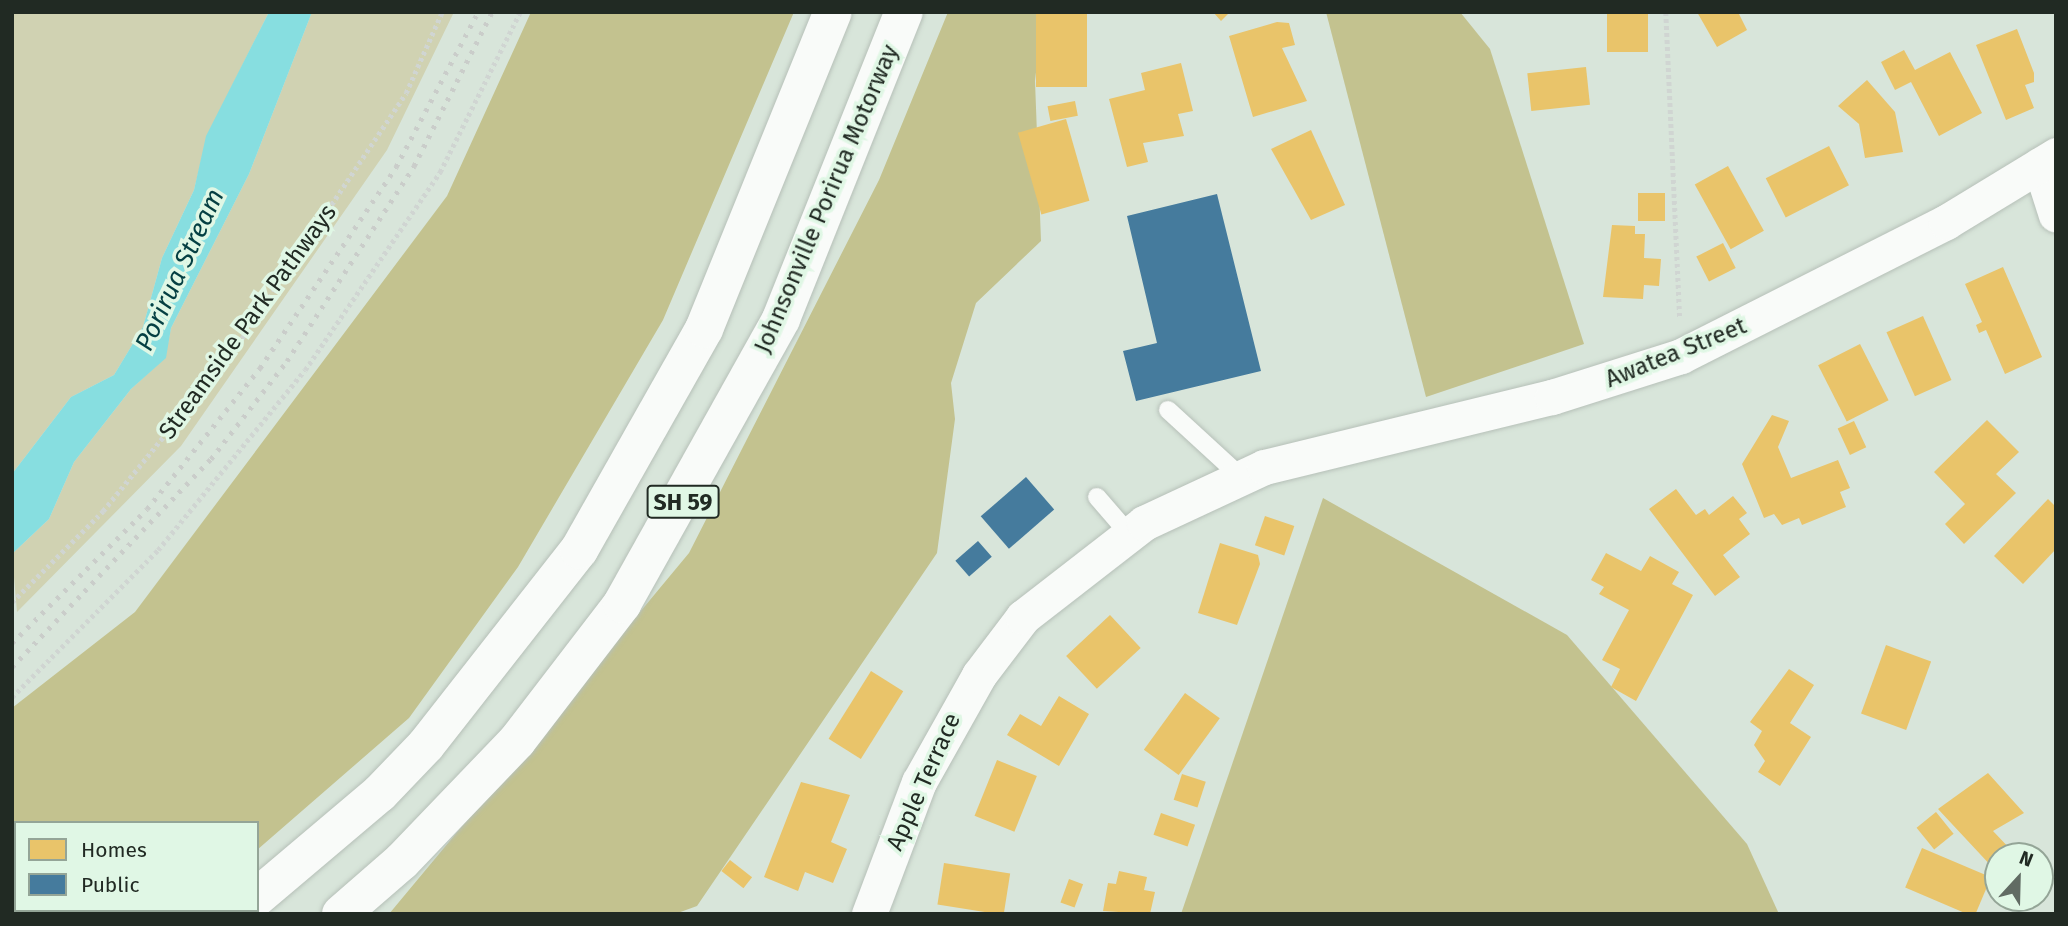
<!DOCTYPE html>
<html>
<head>
<meta charset="utf-8">
<style>
	body { margin:0 }
	#map { position:relative; width:2068px; height:926px; overflow:hidden; background:#d8e5da; font-family:"Fira Sans",sans-serif }
	div>[style] { position:absolute }
	.green>* { inset:0; background:#d0d2b2 }
	.forest>* { inset:0; background:#c3c28f }
	.water>* { inset:0; background:#87dee0 }
	.homes>* { inset:0; background:#e9c46a; transform-origin:0 0 }
	.public>* { inset:0; background:#457b9d; transform-origin:0 0 }
	.path>* { height:4.5px; margin-top:-2.25px; transform-origin:0; background:repeating-linear-gradient(90deg,#d0d5d2 0 3.5px,transparent 0 7px) }
	.roads { filter:drop-shadow(0 0 2px #b6c0b8) drop-shadow(0 0 2px #b6c0b8) }
	.lane>* { height:18px; margin:-9px; padding:0 9px; transform-origin:9px; border-radius:9px; background:#f9fbf9 }
	.street>* { height:35px; margin:-17.5px; padding:0 17.5px; transform-origin:17.5px; border-radius:17.5px; background:#f9fbf9 }
	.highway>* { height:38px; margin:-19px; padding:0 19px; transform-origin:19px; border-radius:19px; background:#f9fbf9 }
	.rail>* { height:5px; margin-top:-2.5px; transform-origin:0; background:repeating-linear-gradient(90deg,#cacdca 0 3.5px,transparent 0 10.5px) }
	span { translate:-50% -50%; white-space:nowrap; text-align:center; line-height:1.15; -webkit-text-stroke:7px #e0f7e5; paint-order:stroke }
	.shield-label span { padding:2px 5px; background:#e0f7e5; border:2px solid; border-radius:5px; -webkit-text-stroke-width:0 }
	.shield-label { font-size:23px; color:#212a23; font-weight:700 }
	.street-label { font-size:24px; color:#212a23 }
	.water-label { font-size:26px; color:#053f42; font-style:italic }
	.frame { position:absolute; inset:0; border:14px solid #212a23; pointer-events:none }
	.legend { position:absolute; left:14px; top:821px; width:245px; height:91px; box-sizing:border-box; background:#e0f7e5; border:2px solid #94a597; margin:0; padding:9px 12px; list-style:none; font-size:21px; color:#212a23 }
	.legend li { display:flex; align-items:center; gap:14px; height:35px }
	.legend b { width:35px; border:2px solid #94a597 }
	.north { position:absolute; left:1984px; top:842px; width:70px; height:70px; box-sizing:border-box; background:#e0f7e5; border:2px solid #94a597; border-radius:50%; rotate:22deg; font-size:19px; font-weight:700; line-height:28px; text-align:center; color:#212a23 }
	.north::after { content:''; display:block; margin:auto; width:24px; height:32px; background:#616b63; clip-path:polygon(50% 0,100% 100%,50% 72%,0 100%) }
</style>
</head>
<body>
<div id="map">
	<div class="green">
		<i style="clip-path:polygon(12px 12px,269px 12px,207px 136px,194px 190px,162px 258px,143px 327px,114px 375px,71px 397px,12px 474px)"></i>
		<i style="clip-path:polygon(312px 12px,454px 12px,387px 150px,181px 446px,17px 612px,12px 554px,49px 519px,74px 462px,131px 389px,165px 358px,171px 328px,249px 174px)"></i>
	</div>
	<div class="forest">
		<i style="clip-path:polygon(531px 12px,794px 12px,663px 320px,518px 567px,409px 718px,257px 850px,257px 823px,16px 823px,16px 910px,172px 910px,12px 914px,12px 708px,135px 612px,447px 196px)"></i>
		<i style="clip-path:polygon(948px 12px,1043px 12px,1035px 81px,1041px 241px,976px 303px,951px 383px,955px 419px,937px 553px,697px 906px,675px 914px,389px 914px,689px 553px,879px 180px)"></i>
		<i style="clip-path:polygon(1326px 12px,1460px 12px,1490px 49px,1584px 344px,1426px 397px)"></i>
		<i style="clip-path:polygon(1323px 498px,1567px 635px,1747px 844px,1779px 914px,1181px 914px)"></i>
	</div>
	<div class="water">
		<i style="clip-path:polygon(269px 12px,312px 12px,249px 174px,171px 328px,166px 358px,131px 389px,74px 462px,49px 519px,12px 554px,12px 474px,71px 397px,114px 375px,143px 327px,162px 258px,194px 190px,206px 136px)"></i>
	</div>
	<div class="homes">
		<i style="left:1036px;top:12px;width:51px;height:75px"></i>
		<i style="clip-path:polygon(1213px 12px,1230px 12px,1221px 21px)"></i>
		<i style="left:1607px;top:12px;width:41px;height:40px"></i>
		<i style="clip-path:polygon(1697px 12px,1738px 12px,1747px 30px,1717px 47px)"></i>
		<i style="clip-path:polygon(1277px 22px,1289px 23px,1295px 45px,1282px 48px,1307px 101px,1253px 117px,1229px 36px)"></i>
		<i style="clip-path:polygon(2017px 29px,2034px 73px,2034px 82px,2025px 85px,2034px 108px,2006px 120px,1976px 45px)"></i>
		<i style="clip-path:polygon(1904px 50px,1915px 70px,1950px 52px,1982px 113px,1939px 136px,1911px 82px,1895px 90px,1881px 62px)"></i>
		<i style="clip-path:polygon(1181px 63px,1193px 111px,1178px 114px,1184px 136px,1143px 143px,1148px 162px,1127px 167px,1109px 99px,1145px 90px,1141px 73px)"></i>
		<i style="left:1586px;top:67px;width:38px;height:59px;rotate:84deg"></i>
		<i style="clip-path:polygon(1867px 80px,1895px 112px,1903px 152px,1865px 158px,1859px 124px,1838px 106px)"></i>
		<i style="left:1075px;top:101px;width:15px;height:28px;rotate:79deg"></i>
		<i style="left:1066px;top:119px;width:85px;height:50px;rotate:74deg"></i>
		<i style="clip-path:polygon(1311px 130px,1345px 205px,1311px 220px,1271px 149px)"></i>
		<i style="left:1829px;top:146px;width:44px;height:71px;rotate:63deg"></i>
		<i style="left:1728px;top:166px;width:74px;height:38px;rotate:61deg"></i>
		<i style="left:1638px;top:193px;width:27px;height:28px"></i>
		<i style="clip-path:polygon(1612px 225px,1635px 226px,1635px 234px,1645px 234px,1644px 258px,1661px 259px,1659px 286px,1644px 285px,1643px 299px,1603px 297px)"></i>
		<i style="left:1723px;top:243px;width:28px;height:30px;rotate:63deg"></i>
		<i style="clip-path:polygon(2003px 267px,2042px 357px,2005px 374px,1986px 330px,1979px 333px,1976px 325px,1982px 322px,1965px 284px)"></i>
		<i style="left:1923px;top:316px;width:70px;height:40px;rotate:66deg"></i>
		<i style="left:1860px;top:344px;width:63px;height:47px;rotate:63deg"></i>
		<i style="clip-path:polygon(1772px 415px,1789px 421px,1778px 447px,1791px 478px,1838px 460px,1850px 488px,1840px 492px,1846px 507px,1802px 525px,1799px 518px,1782px 525px,1774px 514px,1764px 518px,1742px 464px)"></i>
		<i style="clip-path:polygon(1987px 420px,2019px 452px,1996px 474px,2016px 493px,1964px 544px,1945px 524px,1965px 504px,1934px 472px)"></i>
		<i style="left:1854px;top:421px;width:29px;height:18px;rotate:65deg"></i>
		<i style="clip-path:polygon(1676px 489px,1696px 515px,1705px 509px,1709px 515px,1733px 496px,1747px 513px,1739px 519px,1750px 534px,1723px 555px,1740px 577px,1715px 596px,1649px 509px)"></i>
		<i style="clip-path:polygon(2048px 499px,2056px 507px,2056px 549px,2023px 584px,1994px 556px)"></i>
		<i style="left:1265px;top:516px;width:31px;height:31px;rotate:19deg"></i>
		<i style="clip-path:polygon(1220px 543px,1258px 555px,1260px 564px,1237px 625px,1198px 613px)"></i>
		<i style="clip-path:polygon(1606px 553px,1641px 571px,1650px 556px,1679px 572px,1672px 584px,1693px 595px,1636px 701px,1611px 687px,1620px 669px,1602px 660px,1629px 610px,1599px 594px,1604px 587px,1591px 580px)"></i>
		<i style="left:1110px;top:615px;width:45px;height:60px;rotate:47deg"></i>
		<i style="left:1886px;top:645px;width:48px;height:73px;rotate:20deg"></i>
		<i style="clip-path:polygon(1789px 669px,1814px 685px,1790px 723px,1811px 737px,1780px 786px,1758px 772px,1765px 761px,1754px 745px,1762px 731px,1750px 722px)"></i>
		<i style="left:871px;top:671px;width:38px;height:80px;rotate:32deg"></i>
		<i style="left:1185px;top:693px;width:43px;height:70px;rotate:36deg"></i>
		<i style="clip-path:polygon(1059px 696px,1089px 714px,1059px 766px,1007px 735px,1020px 714px,1041px 726px)"></i>
		<i style="left:997px;top:760px;width:43px;height:60px;rotate:22deg"></i>
		<i style="clip-path:polygon(1988px 773px,2024px 813px,1993px 831px,2013px 852px,1998px 856px,1994px 869px,1938px 809px)"></i>
		<i style="left:1182px;top:774px;width:25px;height:27px;rotate:18deg"></i>
		<i style="clip-path:polygon(801px 782px,850px 795px,831px 842px,847px 849px,833px 883px,805px 872px,798px 891px,764px 877px)"></i>
		<i style="left:1936px;top:812px;width:28px;height:25px;rotate:51deg"></i>
		<i style="left:1161px;top:813px;width:36px;height:23px;rotate:19deg"></i>
		<i style="left:1922px;top:848px;width:75px;height:43px;rotate:23deg"></i>
		<i style="left:730px;top:860px;width:28px;height:14px;rotate:38deg"></i>
		<i style="left:944px;top:863px;width:67px;height:42px;rotate:9deg"></i>
		<i style="clip-path:polygon(1119px 871px,1147px 877px,1144px 890px,1155px 892px,1150px 914px,1103px 911px,1108px 883px,1116px 884px)"></i>
		<i style="left:1069px;top:879px;width:15px;height:25px;rotate:20deg"></i>
	</div>
	<div class="public">
		<i style="clip-path:polygon(1217px 194px,1261px 371px,1136px 401px,1123px 351px,1157px 343px,1127px 216px)"></i>
		<i style="left:1026px;top:477px;width:43px;height:60px;rotate:49deg"></i>
		<i style="left:978px;top:541px;width:21px;height:30px;rotate:49deg"></i>
	</div>
	<div class="path">
		<i style="left:1666px;top:12px;width:308px;rotate:87.4deg"></i>
		<i style="left:12px;top:602px;width:129px;rotate:-45deg"></i>
		<i style="left:103px;top:511px;width:208px;rotate:-50.9deg"></i>
		<i style="left:234px;top:350px;width:309px;rotate:-56.2deg"></i>
		<i style="left:406px;top:93px;width:89px;rotate:-66deg"></i>
		<i style="left:12px;top:697px;width:207px;rotate:-45.2deg"></i>
		<i style="left:158px;top:550px;width:232px;rotate:-50.8deg"></i>
		<i style="left:305px;top:370px;width:240px;rotate:-55.7deg"></i>
		<i style="left:440px;top:172px;width:179px;rotate:-63.4deg"></i>
	</div>
	<div class="roads">
		<div class="lane">
			<i style="left:1168px;top:410px;width:98px;rotate:42.5deg"></i>
			<i style="left:1097px;top:497px;width:49px;rotate:49.1deg"></i>
		</div>
		<div class="street">
			<i style="left:2040px;top:165px;width:52px;rotate:72.3deg"></i>
			<i style="left:869px;top:914px;width:141px;rotate:-69.3deg"></i>
			<i style="left:919px;top:782px;width:123px;rotate:-60.7deg"></i>
			<i style="left:979px;top:675px;width:73px;rotate:-52.8deg"></i>
			<i style="left:1023px;top:617px;width:153px;rotate:-37.8deg"></i>
			<i style="left:1144px;top:523px;width:132px;rotate:-25deg"></i>
			<i style="left:1264px;top:467px;width:296px;rotate:-13.7deg"></i>
			<i style="left:1552px;top:397px;width:135px;rotate:-17.6deg"></i>
			<i style="left:1681px;top:356px;width:297px;rotate:-26.8deg"></i>
			<i style="left:1946px;top:222px;width:129px;rotate:-31.3deg"></i>
		</div>
		<div class="highway">
			<i style="left:257px;top:897px;width:161px;rotate:-40.2deg"></i>
			<i style="left:380px;top:793px;width:66px;rotate:-46.2deg"></i>
			<i style="left:426px;top:745px;width:248px;rotate:-51.9deg"></i>
			<i style="left:579px;top:550px;width:254px;rotate:-60.5deg"></i>
			<i style="left:704px;top:329px;width:342px;rotate:-67.9deg"></i>
			<i style="left:341px;top:914px;width:81px;rotate:-41deg"></i>
			<i style="left:402px;top:861px;width:166px;rotate:-46.2deg"></i>
			<i style="left:517px;top:741px;width:173px;rotate:-52.5deg"></i>
			<i style="left:622px;top:604px;width:326px;rotate:-60.8deg"></i>
			<i style="left:781px;top:319px;width:331px;rotate:-68.2deg"></i>
		</div>
	</div>
	<div class="rail">
		<i style="left:12px;top:643px;width:190px;rotate:-44.8deg"></i>
		<i style="left:147px;top:509px;width:181px;rotate:-51.3deg"></i>
		<i style="left:260px;top:368px;width:243px;rotate:-55.9deg"></i>
		<i style="left:396px;top:167px;width:175px;rotate:-62.1deg"></i>
		<i style="left:12px;top:667px;width:288px;rotate:-46.3deg"></i>
		<i style="left:211px;top:459px;width:124px;rotate:-52.2deg"></i>
		<i style="left:287px;top:361px;width:233px;rotate:-56.9deg"></i>
		<i style="left:414px;top:166px;width:173px;rotate:-63.1deg"></i>
	</div>
	<div class="shield-label">
		<span style="left:683px;top:502px">SH 59</span>
	</div>
	<div class="street-label">
		<span style="left:827px;top:199px;rotate:-67deg">Johnsonville Porirua Motorway</span>
		<span style="left:248px;top:322px;rotate:-54deg">Streamside Park Pathways</span>
		<span style="left:1676px;top:353px;rotate:-22deg">Awatea Street</span>
		<span style="left:924px;top:782px;rotate:-66deg">Apple Terrace</span>
	</div>
	<div class="water-label">
		<span style="left:180px;top:270px;rotate:-65deg">Porirua Stream</span>
	</div>
	<div class="frame"></div>
	<ul class="legend">
	<li><b style="height:19px;background:#e9c46a"></b>Homes</li>
	<li><b style="height:19px;background:#457b9d"></b>Public</li>
	</ul>
	<div class="north">N</div>
</div>
</body>
</html>
